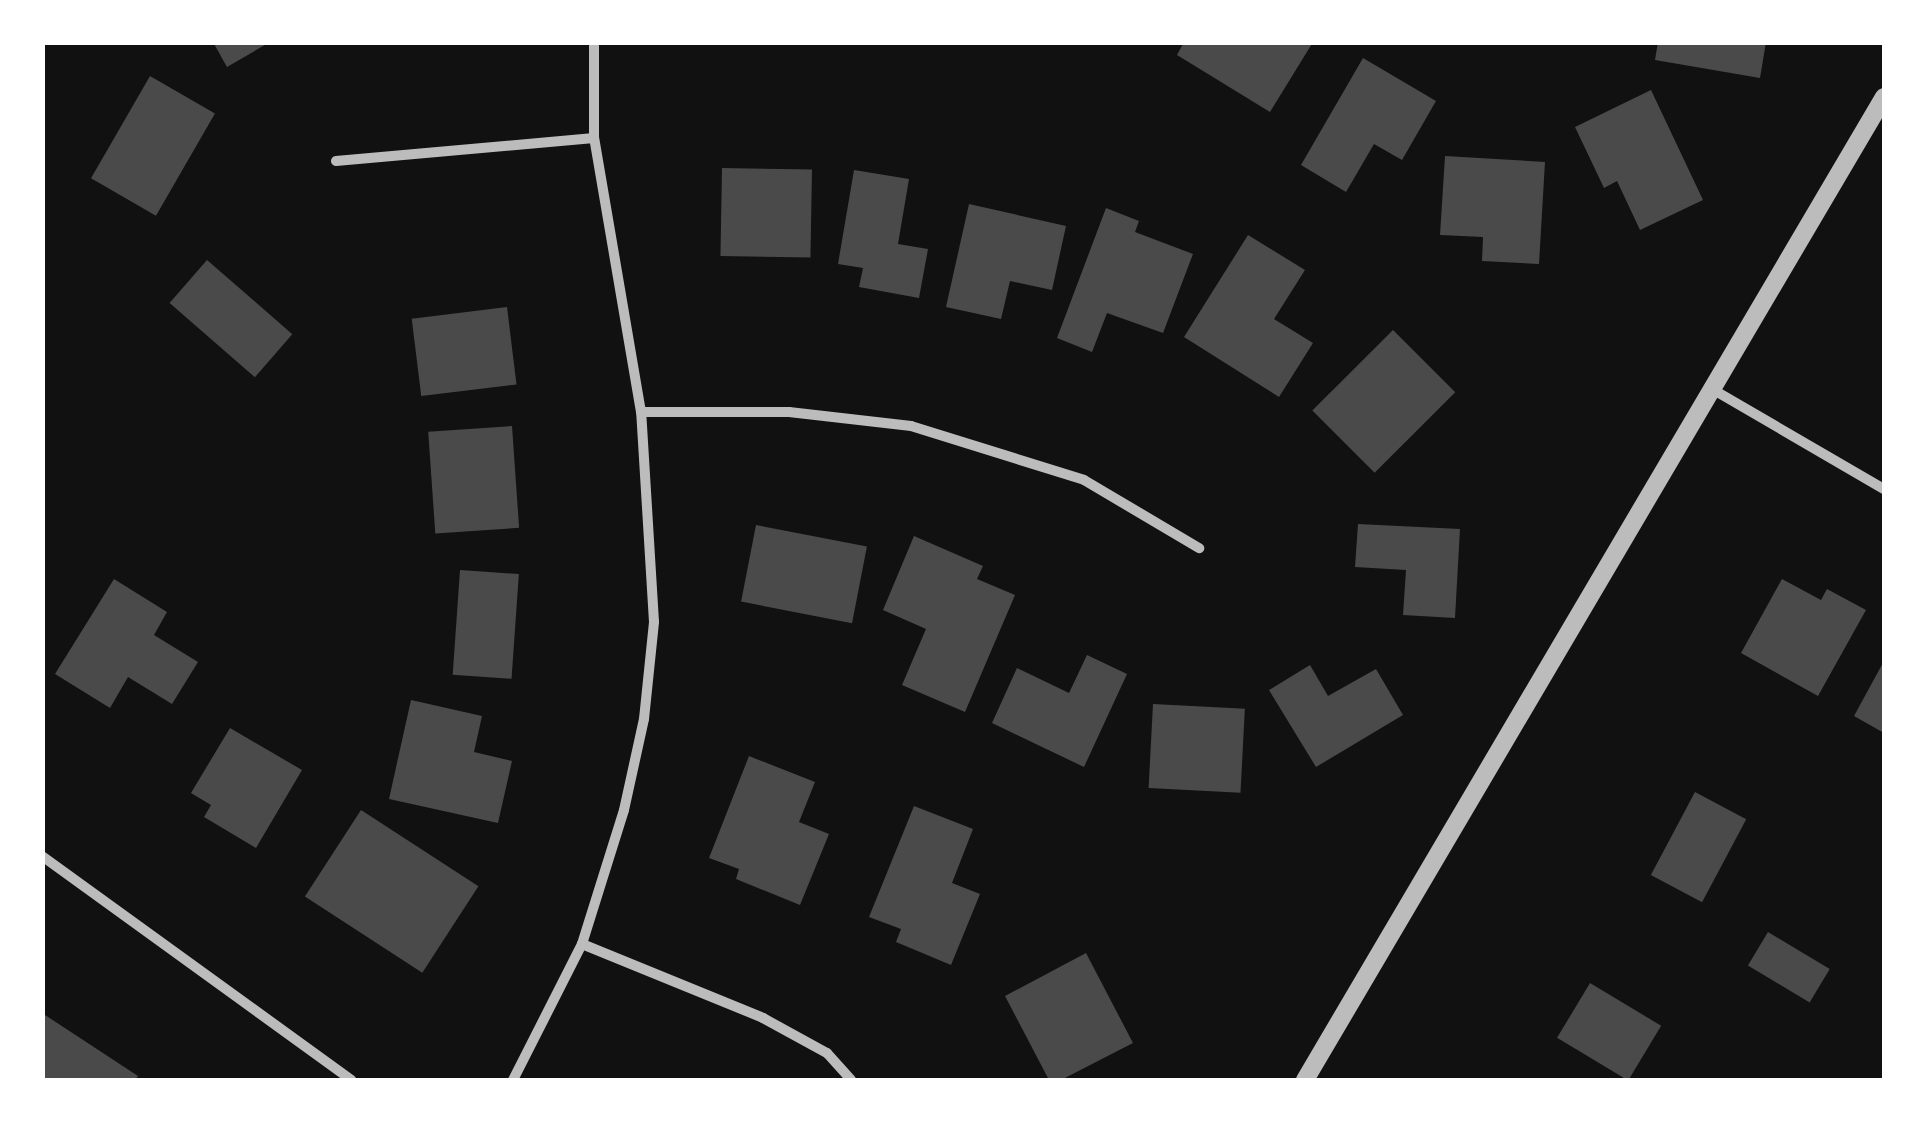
<!DOCTYPE html>
<html>
<head>
<meta charset="utf-8">
<style>
	body { margin:0 }
	#map { position:relative; width:1927px; height:1123px; overflow:hidden; background:#111; font-family:"Varela Round",sans-serif }
	div>[style] { position:absolute }
	.building>* { inset:0; background:#4a4a4a; transform-origin:0 0 }
	.minor>* { height:10px; margin:-5px; padding:0 5px; transform-origin:5px; border-radius:5px; background:#bcbcbc }
	.tertiary>* { height:18px; margin:-9px; padding:0 9px; transform-origin:9px; border-radius:9px; background:#bcbcbc }
	span { translate:-50% -50%; white-space:nowrap; text-align:center; line-height:1.15; -webkit-text-stroke:10px #fff; paint-order:stroke }
	.frame { position:absolute; inset:0; border:45px solid #fff; pointer-events:none }
</style>
</head>
<body>
<div id="map">
	<div class="building">
		<i style="clip-path:polygon(213px 42px,270px 42px,227px 67px)"></i>
		<i style="clip-path:polygon(1184px 42px,1313px 42px,1270px 112px,1177px 55px)"></i>
		<i style="clip-path:polygon(1658px 42px,1766px 42px,1760px 78px,1655px 60px)"></i>
		<i style="clip-path:polygon(1363px 58px,1436px 101px,1402px 160px,1374px 144px,1346px 192px,1301px 165px)"></i>
		<i style="left:150px;top:76px;width:75px;height:118px;rotate:30deg"></i>
		<i style="clip-path:polygon(1651px 90px,1703px 200px,1640px 230px,1617px 181px,1604px 188px,1575px 127px)"></i>
		<i style="clip-path:polygon(1445px 156px,1545px 162px,1539px 264px,1482px 261px,1483px 237px,1440px 235px)"></i>
		<i style="left:722px;top:168px;width:90px;height:88px;rotate:1deg"></i>
		<i style="clip-path:polygon(854px 170px,909px 179px,898px 244px,928px 249px,919px 298px,859px 287px,863px 268px,838px 264px)"></i>
		<i style="clip-path:polygon(969px 204px,1066px 226px,1052px 290px,1010px 281px,1001px 319px,946px 307px)"></i>
		<i style="clip-path:polygon(1106px 208px,1139px 221px,1135px 232px,1193px 254px,1163px 333px,1107px 313px,1092px 352px,1057px 338px)"></i>
		<i style="clip-path:polygon(1248px 235px,1305px 270px,1274px 319px,1313px 343px,1279px 397px,1184px 337px)"></i>
		<i style="left:207px;top:260px;width:113px;height:57px;rotate:41deg"></i>
		<i style="left:507px;top:307px;width:78px;height:96px;rotate:83deg"></i>
		<i style="left:1393px;top:330px;width:88px;height:114px;rotate:45deg"></i>
		<i style="left:512px;top:426px;width:102px;height:84px;rotate:86deg"></i>
		<i style="clip-path:polygon(1358px 524px,1460px 529px,1455px 618px,1403px 615px,1406px 570px,1355px 567px)"></i>
		<i style="left:756px;top:525px;width:113px;height:78px;rotate:11deg"></i>
		<i style="clip-path:polygon(914px 536px,983px 566px,977px 579px,1015px 595px,965px 712px,902px 685px,926px 629px,883px 610px)"></i>
		<i style="left:460px;top:570px;width:59px;height:105px;rotate:4deg"></i>
		<i style="clip-path:polygon(114px 579px,167px 612px,154px 635px,198px 662px,172px 704px,128px 677px,110px 708px,55px 674px)"></i>
		<i style="clip-path:polygon(1782px 579px,1821px 600px,1827px 589px,1866px 610px,1818px 696px,1741px 653px)"></i>
		<i style="clip-path:polygon(1087px 655px,1127px 674px,1084px 767px,992px 723px,1017px 668px,1069px 693px)"></i>
		<i style="clip-path:polygon(1884px 661px,1884px 733px,1854px 716px)"></i>
		<i style="clip-path:polygon(1310px 665px,1328px 696px,1376px 669px,1403px 715px,1316px 767px,1269px 690px)"></i>
		<i style="clip-path:polygon(411px 700px,482px 716px,474px 752px,512px 761px,498px 823px,389px 799px)"></i>
		<i style="left:1153px;top:704px;width:92px;height:84px;rotate:3deg"></i>
		<i style="clip-path:polygon(230px 728px,302px 770px,256px 848px,204px 817px,211px 805px,191px 793px)"></i>
		<i style="clip-path:polygon(749px 756px,815px 782px,799px 822px,829px 834px,800px 905px,736px 879px,739px 869px,709px 858px)"></i>
		<i style="left:1695px;top:792px;width:58px;height:94px;rotate:28deg"></i>
		<i style="clip-path:polygon(914px 806px,973px 829px,952px 883px,980px 894px,951px 965px,896px 942px,901px 929px,869px 917px)"></i>
		<i style="left:361px;top:810px;width:140px;height:103px;rotate:33deg"></i>
		<i style="left:1768px;top:932px;width:72px;height:39px;rotate:31deg"></i>
		<i style="clip-path:polygon(1086px 953px,1133px 1043px,1061px 1080px,1049px 1080px,1005px 996px)"></i>
		<i style="left:1590px;top:983px;width:83px;height:64px;rotate:31deg"></i>
		<i style="clip-path:polygon(42px 1013px,138px 1076px,135px 1080px,42px 1080px)"></i>
	</div>
	<div class="minor">
		<i style="left:336px;top:161px;width:259px;rotate:-5.1deg"></i>
		<i style="left:1712px;top:389px;width:199px;rotate:30.2deg"></i>
		<i style="left:641px;top:412px;width:148px"></i>
		<i style="left:789px;top:412px;width:123px;rotate:6.5deg"></i>
		<i style="left:911px;top:426px;width:181px;rotate:17.3deg"></i>
		<i style="left:1084px;top:480px;width:134px;rotate:30.6deg"></i>
		<i style="left:42px;top:856px;width:382px;rotate:35.9deg"></i>
		<i style="left:582px;top:944px;width:196px;rotate:22.2deg"></i>
		<i style="left:763px;top:1018px;width:73px;rotate:28.7deg"></i>
		<i style="left:827px;top:1053px;width:36px;rotate:48deg"></i>
		<i style="left:513px;top:1080px;width:153px;rotate:-63.1deg"></i>
		<i style="left:582px;top:944px;width:140px;rotate:-72.6deg"></i>
		<i style="left:624px;top:810px;width:93px;rotate:-77.6deg"></i>
		<i style="left:644px;top:719px;width:98px;rotate:-84.1deg"></i>
		<i style="left:654px;top:622px;width:210px;rotate:-93.5deg"></i>
		<i style="left:641px;top:412px;width:278px;rotate:-99.7deg"></i>
		<i style="left:594px;top:138px;width:96px;rotate:-90deg"></i>
	</div>
	<div class="tertiary">
		<i style="left:1305px;top:1080px;width:1141px;rotate:-59.5deg"></i>
	</div>
	<div class="frame"></div>
</div>
</body>
</html>
